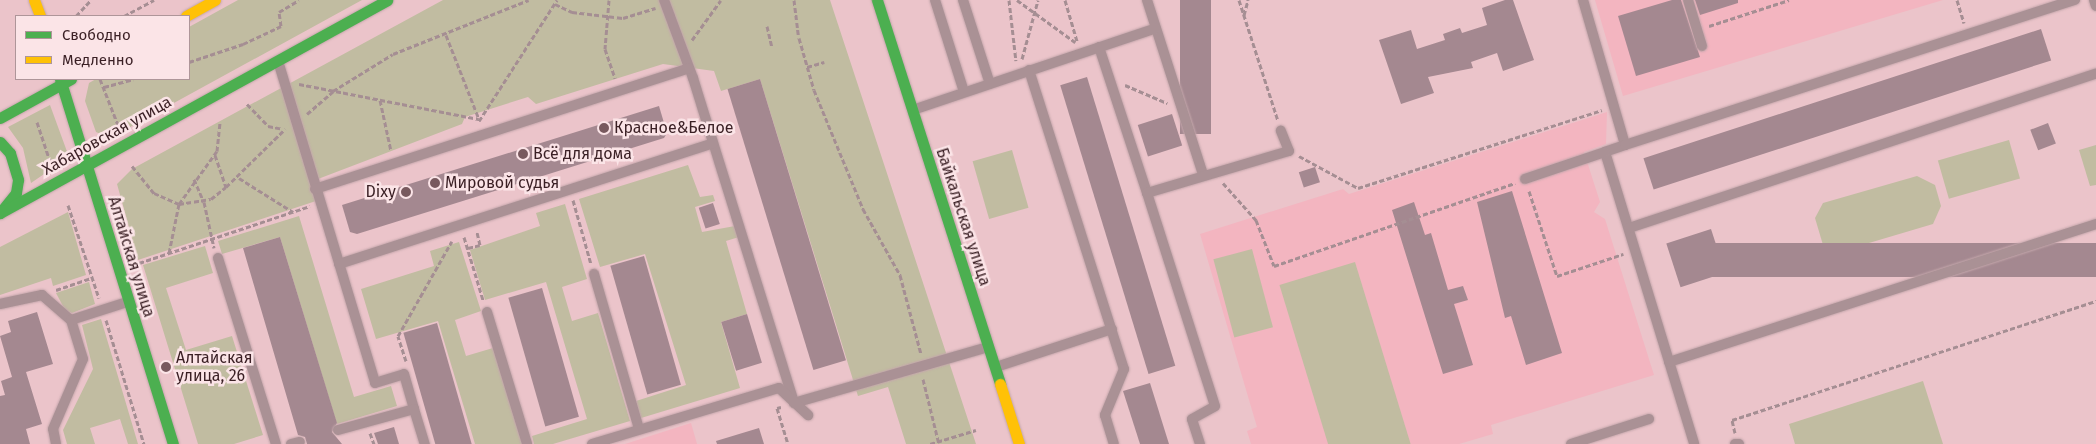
<!DOCTYPE html>
<html>
<head>
<meta charset="utf-8">
<style>
	body { margin:0 }
	#map { position:relative; width:2096px; height:444px; overflow:hidden; background:#ebc4ca; font-family:"Fira Sans",sans-serif }
	div>[style] { position:absolute }
	.built>* { inset:0; background:#f3b5c0 }
	.green>* { inset:0; background:#c1bca1; transform-origin:0 0 }
	.building>* { inset:0; background:#a48890; transform-origin:0 0 }
	.path>* { height:3px; margin-top:-1.5px; transform-origin:0; background:repeating-linear-gradient(90deg,#a58e93 0 5px,transparent 0 7.5px) }
	.roads { filter:drop-shadow(0 0 1px #c4a6ab) drop-shadow(0 0 1px #c4a6ab) }
	.lane>* { height:10px; margin:-5px; padding:0 5px; transform-origin:5px; border-radius:5px; background:#aa9195 }
	.fast>* { height:11px; margin:-5.5px; padding:0 5.5px; transform-origin:5.5px; border-radius:5.5px; background:#4caf50 }
	.slow>* { height:11px; margin:-5.5px; padding:0 5.5px; transform-origin:5.5px; border-radius:5.5px; background:#ffc107 }
	.dots>* { width:14px; height:14px; translate:-50% -50%; box-sizing:border-box; border:2px solid #fbe4e7; border-radius:50% }
	span { translate:-50% -50%; white-space:nowrap; text-align:center; line-height:1.15; -webkit-text-stroke:5px #fbe4e7; paint-order:stroke }
	.poi-label { font-size:16px; color:#3a1f24 }
	.left { translate:0 -50%; text-align:left }
	.right { translate:-100% -50%; text-align:right }
	.street-label { font-size:16px; color:#3a1f24 }
	.legend { position:absolute; left:15px; top:15px; width:175px; height:65px; box-sizing:border-box; background:#fbe4e7; border:1px solid #ae9599; margin:0; padding:6px 9px; list-style:none; font-size:15px; color:#3a1f24 }
	.legend li { display:flex; align-items:center; gap:10px; height:25px }
	.legend b { width:25px; border:1px solid #ae9599 }
</style>
</head>
<body>
<div id="map">
	<div class="built">
		<i style="clip-path:polygon(1595px 0,1943px 0,1623px 96px)"></i>
		<i style="clip-path:polygon(1607px 112px,1606px 144px,1584px 152px,1600px 202px,1594px 212px,1605px 219px,1654px 375px,1491px 425px,1493px 434px,1459px 444px,1251px 444px,1247px 431px,1257px 427px,1200px 234px,1343px 189px,1349px 194px)"></i>
		<i style="clip-path:polygon(691px 423px,697px 444px,625px 444px)"></i>
	</div>
	<div class="green">
		<i style="clip-path:polygon(238px 0,362px 0,110px 138px,96px 132px,85px 101px,89px 83px,96px 79px,189px 79px,189px 27px)"></i>
		<i style="clip-path:polygon(443px 0,830px 0,976px 444px,906px 444px,888px 387px,858px 396px,760px 79px,721px 91px,714px 71px,663px 64px,536px 104px,528px 97px,465px 117px,462px 124px,318px 179px,316px 201px,138px 260px,117px 184px,132px 169px)"></i>
		<i style="clip-path:polygon(50px 105px,69px 157px,31px 183px,23px 148px,8px 127px)"></i>
		<i style="left:2009px;top:140px;width:40px;height:74px;rotate:74deg"></i>
		<i style="clip-path:polygon(2096px 145px,2096px 185px,2090px 186px,2079px 150px)"></i>
		<i style="left:1012px;top:150px;width:60px;height:41px;rotate:74deg"></i>
		<i style="clip-path:polygon(688px 165px,700px 197px,713px 195px,715px 201px,695px 207px,702px 232px,735px 226px,739px 237px,726px 241px,747px 314px,721px 322px,740px 388px,641px 418px,636px 401px,686px 385px,645px 254px,600px 267px,579px 199px)"></i>
		<i style="clip-path:polygon(1917px 176px,1935px 185px,1941px 206px,1933px 224px,1842px 251px,1823px 245px,1815px 218px,1823px 203px)"></i>
		<i style="clip-path:polygon(565px 204px,587px 279px,562px 287px,572px 321px,598px 313px,630px 421px,553px 444px,534px 444px,532px 436px,587px 419px,546px 282px,485px 300px,470px 250px,540px 226px,536px 213px)"></i>
		<i style="clip-path:polygon(68px 212px,86px 275px,53px 286px,51px 278px,0 295px,0 247px)"></i>
		<i style="clip-path:polygon(299px 216px,354px 397px,391px 386px,397px 406px,337px 424px,280px 237px,222px 254px,218px 241px)"></i>
		<i style="clip-path:polygon(459px 242px,481px 311px,455px 320px,466px 356px,493px 348px,522px 444px,475px 444px,438px 321px,376px 339px,361px 289px,434px 266px,430px 251px)"></i>
		<i style="clip-path:polygon(205px 246px,213px 273px,166px 288px,186px 350px,232px 336px,263px 435px,234px 444px,198px 444px,143px 265px)"></i>
		<i style="left:1252px;top:249px;width:81px;height:40px;rotate:75deg"></i>
		<i style="left:1355px;top:262px;width:191px;height:79px;rotate:73deg"></i>
		<i style="clip-path:polygon(89px 282px,95px 304px,72px 313px,65px 310px,56px 293px)"></i>
		<i style="clip-path:polygon(101px 319px,138px 444px,128px 444px,120px 419px,90px 428px,95px 444px,67px 444px,63px 430px,93px 369px,82px 325px)"></i>
		<i style="clip-path:polygon(1923px 381px,1943px 444px,1795px 444px,1789px 424px)"></i>
	</div>
	<div class="building">
		<i style="left:1180px;top:0;width:31px;height:134px"></i>
		<i style="clip-path:polygon(1505px 0,1513px 0,1534px 60px,1503px 71px,1497px 53px,1471px 62px,1473px 68px,1428px 77px,1434px 93px,1401px 104px,1379px 40px,1411px 30px,1417px 49px,1445px 40px,1443px 34px,1460px 28px,1462px 33px,1487px 25px,1482px 8px)"></i>
		<i style="clip-path:polygon(1672px 0,1681px 0,1700px 57px,1636px 76px,1618px 16px)"></i>
		<i style="clip-path:polygon(1695px 0,1738px 0,1738px 3px,1700px 15px)"></i>
		<i style="left:2041px;top:29px;width:33px;height:418px;rotate:72deg"></i>
		<i style="left:1087px;top:77px;width:302px;height:28px;rotate:73deg"></i>
		<i style="left:760px;top:79px;width:294px;height:34px;rotate:73deg"></i>
		<i style="clip-path:polygon(659px 106px,667px 133px,664px 138px,357px 234px,350px 232px,342px 205px)"></i>
		<i style="left:1172px;top:114px;width:33px;height:36px;rotate:72deg"></i>
		<i style="left:2048px;top:123px;width:22px;height:19px;rotate:69deg"></i>
		<i style="left:1315px;top:167px;width:16px;height:17px;rotate:72deg"></i>
		<i style="clip-path:polygon(1512px 191px,1562px 353px,1526px 365px,1511px 316px,1505px 318px,1477px 202px)"></i>
		<i style="clip-path:polygon(1414px 202px,1425px 235px,1431px 233px,1448px 290px,1463px 286px,1468px 300px,1454px 304px,1473px 365px,1443px 374px,1392px 210px)"></i>
		<i style="left:713px;top:203px;width:22px;height:15px;rotate:72deg"></i>
		<i style="left:1711px;top:229px;width:46px;height:47px;rotate:72deg"></i>
		<i style="clip-path:polygon(280px 237px,337px 423px,332px 432px,342px 444px,307px 444px,305px 437px,298px 435px,243px 248px)"></i>
		<i style="left:2096px;top:243px;width:34px;height:403px;rotate:90deg"></i>
		<i style="left:644px;top:256px;width:134px;height:35px;rotate:74deg"></i>
		<i style="left:542px;top:288px;width:134px;height:35px;rotate:74deg"></i>
		<i style="clip-path:polygon(37px 312px,53px 364px,26px 372px,42px 424px,26px 429px,30px 444px,0 444px,0 396px,5px 395px,1px 381px,12px 377px,0 336px,11px 332px,8px 321px)"></i>
		<i style="left:747px;top:314px;width:51px;height:27px;rotate:73deg"></i>
		<i style="left:437px;top:323px;width:126px;height:35px;rotate:74deg"></i>
		<i style="clip-path:polygon(1150px 383px,1169px 444px,1140px 444px,1123px 391px)"></i>
		<i style="clip-path:polygon(394px 427px,399px 444px,378px 444px,374px 433px)"></i>
		<i style="clip-path:polygon(759px 428px,764px 444px,717px 444px,716px 441px)"></i>
	</div>
	<div class="path">
		<i style="left:609px;top:0;width:49px;rotate:94.7deg"></i>
		<i style="left:605px;top:49px;width:31px;rotate:71deg"></i>
		<i style="left:794px;top:0;width:38px;rotate:83deg"></i>
		<i style="left:799px;top:38px;width:54px;rotate:73.9deg"></i>
		<i style="left:814px;top:90px;width:129px;rotate:67.6deg"></i>
		<i style="left:863px;top:209px;width:76px;rotate:60.7deg"></i>
		<i style="left:900px;top:275px;width:82px;rotate:75.1deg"></i>
		<i style="left:1009px;top:0;width:61px;rotate:83.5deg"></i>
		<i style="left:1017px;top:0;width:72px;rotate:35.9deg"></i>
		<i style="left:1065px;top:0;width:43px;rotate:73.7deg"></i>
		<i style="left:1239px;top:0;width:127px;rotate:72.1deg"></i>
		<i style="left:1957px;top:0;width:24px;rotate:73deg"></i>
		<i style="left:555px;top:4px;width:19px;rotate:25deg"></i>
		<i style="left:572px;top:12px;width:51px;rotate:6.7deg"></i>
		<i style="left:623px;top:18px;width:34px;rotate:-17deg"></i>
		<i style="left:1244px;top:15px;width:16px;rotate:-75deg"></i>
		<i style="left:76px;top:16px;width:22px;rotate:-47deg"></i>
		<i style="left:124px;top:16px;width:34px;rotate:-28deg"></i>
		<i style="left:767px;top:26px;width:22px;rotate:77deg"></i>
		<i style="left:1709px;top:26px;width:84px;rotate:-18deg"></i>
		<i style="left:446px;top:35px;width:90px;rotate:68.6deg"></i>
		<i style="left:692px;top:40px;width:49px;rotate:-54.1deg"></i>
		<i style="left:1022px;top:59px;width:61px;rotate:-74.8deg"></i>
		<i style="left:189px;top:62px;width:57px;rotate:-18.4deg"></i>
		<i style="left:243px;top:44px;width:42px;rotate:-25.3deg"></i>
		<i style="left:281px;top:26px;width:14px;rotate:-98deg"></i>
		<i style="left:279px;top:12px;width:23px;rotate:-31deg"></i>
		<i style="left:807px;top:67px;width:18px;rotate:-16deg"></i>
		<i style="left:100px;top:79px;width:49px;rotate:68.6deg"></i>
		<i style="left:299px;top:84px;width:183px;rotate:11deg"></i>
		<i style="left:1125px;top:85px;width:46px;rotate:23.2deg"></i>
		<i style="left:104px;top:87px;width:30px;rotate:-15deg"></i>
		<i style="left:380px;top:100px;width:52px;rotate:77.8deg"></i>
		<i style="left:247px;top:104px;width:30px;rotate:46deg"></i>
		<i style="left:268px;top:126px;width:15px;rotate:11deg"></i>
		<i style="left:307px;top:114px;width:35px;rotate:-41deg"></i>
		<i style="left:333px;top:91px;width:70px;rotate:-31.7deg"></i>
		<i style="left:393px;top:54px;width:146px;rotate:-21.7deg"></i>
		<i style="left:479px;top:121px;width:144px;rotate:-57.2deg"></i>
		<i style="left:37px;top:122px;width:41px;rotate:71.6deg"></i>
		<i style="left:215px;top:155px;width:34px;rotate:71deg"></i>
		<i style="left:226px;top:187px;width:83px;rotate:-44.5deg"></i>
		<i style="left:1299px;top:156px;width:67px;rotate:28.5deg"></i>
		<i style="left:1358px;top:188px;width:256px;rotate:-17.7deg"></i>
		<i style="left:132px;top:166px;width:35px;rotate:51deg"></i>
		<i style="left:154px;top:193px;width:27px;rotate:24deg"></i>
		<i style="left:179px;top:204px;width:32px;rotate:-9deg"></i>
		<i style="left:211px;top:199px;width:19px;rotate:-39deg"></i>
		<i style="left:239px;top:178px;width:64px;rotate:32.2deg"></i>
		<i style="left:194px;top:179px;width:25px;rotate:67deg"></i>
		<i style="left:204px;top:202px;width:47px;rotate:77.7deg"></i>
		<i style="left:1223px;top:183px;width:50px;rotate:48.3deg"></i>
		<i style="left:1256px;top:220px;width:49px;rotate:68.6deg"></i>
		<i style="left:1274px;top:266px;width:255px;rotate:-19deg"></i>
		<i style="left:1529px;top:191px;width:89px;rotate:71.8deg"></i>
		<i style="left:1557px;top:276px;width:70px;rotate:-18.4deg"></i>
		<i style="left:573px;top:200px;width:66px;rotate:74.3deg"></i>
		<i style="left:68px;top:205px;width:98px;rotate:71.6deg"></i>
		<i style="left:464px;top:237px;width:66px;rotate:73.2deg"></i>
		<i style="left:468px;top:248px;width:12px;rotate:-14deg"></i>
		<i style="left:480px;top:245px;width:13px;rotate:-103deg"></i>
		<i style="left:169px;top:253px;width:50px;rotate:-78.5deg"></i>
		<i style="left:179px;top:204px;width:65px;rotate:-54.4deg"></i>
		<i style="left:217px;top:151px;width:29px;rotate:-84deg"></i>
		<i style="left:139px;top:263px;width:180px;rotate:-18.4deg"></i>
		<i style="left:56px;top:290px;width:39px;rotate:-19deg"></i>
		<i style="left:106px;top:320px;width:130px;rotate:73deg"></i>
		<i style="left:406px;top:361px;width:26px;rotate:-108deg"></i>
		<i style="left:398px;top:336px;width:109px;rotate:-60.4deg"></i>
		<i style="left:923px;top:379px;width:67px;rotate:76.2deg"></i>
		<i style="left:781px;top:407px;width:4px;rotate:166deg"></i>
		<i style="left:777px;top:408px;width:38px;rotate:73deg"></i>
		<i style="left:370px;top:433px;width:12px;rotate:70deg"></i>
		<i style="left:1735px;top:433px;width:13px;rotate:-103deg"></i>
		<i style="left:1732px;top:420px;width:383px;rotate:-18.1deg"></i>
		<i style="left:930px;top:444px;width:48px;rotate:-16.9deg"></i>
	</div>
	<div class="roads">
		<div class="lane">
			<i style="left:664px;top:0;width:83px;rotate:69.6deg"></i>
			<i style="left:693px;top:78px;width:340px;rotate:72.7deg"></i>
			<i style="left:935px;top:0;width:96px;rotate:72.5deg"></i>
			<i style="left:963px;top:0;width:88px;rotate:72.2deg"></i>
			<i style="left:1147px;top:0;width:183px;rotate:72.2deg"></i>
			<i style="left:1583px;top:0;width:151px;rotate:73.8deg"></i>
			<i style="left:1625px;top:145px;width:21px;rotate:161deg"></i>
			<i style="left:1605px;top:152px;width:305px;rotate:73deg"></i>
			<i style="left:1688px;top:0;width:48px;rotate:73.1deg"></i>
			<i style="left:2094px;top:0;width:6px;rotate:72deg"></i>
			<i style="left:1099px;top:47px;width:154px;rotate:71.8deg"></i>
			<i style="left:278px;top:61px;width:336px;rotate:73.2deg"></i>
			<i style="left:375px;top:383px;width:30px;rotate:-17deg"></i>
			<i style="left:404px;top:374px;width:36px;rotate:74deg"></i>
			<i style="left:1029px;top:70px;width:314px;rotate:72.4deg"></i>
			<i style="left:1124px;top:369px;width:50px;rotate:112.4deg"></i>
			<i style="left:1105px;top:415px;width:30px;rotate:73deg"></i>
			<i style="left:913px;top:110px;width:256px;rotate:-18.6deg"></i>
			<i style="left:1625px;top:145px;width:473px;rotate:-17.9deg"></i>
			<i style="left:1525px;top:179px;width:84px;rotate:-18.6deg"></i>
			<i style="left:315px;top:189px;width:393px;rotate:-17.9deg"></i>
			<i style="left:1629px;top:228px;width:492px;rotate:-18.3deg"></i>
			<i style="left:218px;top:258px;width:195px;rotate:72.7deg"></i>
			<i style="left:339px;top:264px;width:393px;rotate:-17.9deg"></i>
			<i style="left:594px;top:274px;width:161px;rotate:73.8deg"></i>
			<i style="left:0;top:304px;width:43px;rotate:-12.1deg"></i>
			<i style="left:42px;top:295px;width:38px;rotate:41deg"></i>
			<i style="left:487px;top:312px;width:138px;rotate:73.1deg"></i>
			<i style="left:1669px;top:362px;width:449px;rotate:-17.9deg"></i>
			<i style="left:996px;top:367px;width:122px;rotate:-18.1deg"></i>
			<i style="left:794px;top:403px;width:202px;rotate:-16.1deg"></i>
			<i style="left:338px;top:430px;width:79px;rotate:-15.4deg"></i>
			<i style="left:414px;top:409px;width:37px;rotate:73deg"></i>
			<i style="left:56px;top:444px;width:15px;rotate:-101deg"></i>
			<i style="left:53px;top:429px;width:76px;rotate:-66.8deg"></i>
			<i style="left:83px;top:359px;width:41px;rotate:-107.1deg"></i>
			<i style="left:71px;top:320px;width:59px;rotate:-17.8deg"></i>
			<i style="left:291px;top:444px;width:9px;rotate:-13deg"></i>
			<i style="left:592px;top:444px;width:195px;rotate:-16.7deg"></i>
			<i style="left:779px;top:388px;width:40px;rotate:43deg"></i>
			<i style="left:1200px;top:444px;width:26px;rotate:-108deg"></i>
			<i style="left:1192px;top:419px;width:26px;rotate:-29deg"></i>
			<i style="left:1215px;top:406px;width:224px;rotate:-107.7deg"></i>
			<i style="left:1147px;top:193px;width:148px;rotate:-16.5deg"></i>
			<i style="left:1289px;top:151px;width:22px;rotate:-112deg"></i>
			<i style="left:1571px;top:444px;width:82px;rotate:-17.8deg"></i>
			<i style="left:1735px;top:444px;width:4px"></i>
		</div>
		<div class="fast">
			<i style="left:877px;top:0;width:403px;rotate:72.2deg"></i>
			<i style="left:60px;top:79px;width:382px;rotate:72.8deg"></i>
			<i style="left:0;top:118px;width:81px;rotate:-28.8deg"></i>
			<i style="left:0;top:142px;width:15px;rotate:48deg"></i>
			<i style="left:10px;top:153px;width:28px;rotate:73deg"></i>
			<i style="left:18px;top:180px;width:13px;rotate:99deg"></i>
			<i style="left:16px;top:193px;width:26px;rotate:129deg"></i>
			<i style="left:0;top:213px;width:442px;rotate:-28.8deg"></i>
		</div>
		<div class="slow">
			<i style="left:34px;top:0;width:17px;rotate:69deg"></i>
			<i style="left:186px;top:16px;width:33px;rotate:-29deg"></i>
			<i style="left:1000px;top:384px;width:63px;rotate:72.4deg"></i>
		</div>
	</div>
	<div class="dots">
		<i style="left:604px;top:128px;background:#78595e"></i>
		<i style="left:523px;top:154px;background:#78595e"></i>
		<i style="left:435px;top:183px;background:#78595e"></i>
		<i style="left:406px;top:192px;background:#78595e"></i>
		<i style="left:166px;top:367px;background:#78595e"></i>
	</div>
	<div class="poi-label">
		<span class="left" style="left:614px;top:128px">Красное&amp;Белое</span>
		<span class="left" style="left:533px;top:154px">Всё для дома</span>
		<span class="left" style="left:445px;top:183px">Мировой судья</span>
		<span class="right" style="left:396px;top:192px">Dixy</span>
		<span class="left" style="left:176px;top:367px">Алтайская<br>улица, 26</span>
	</div>
	<div class="street-label">
		<span style="left:107px;top:136px;rotate:-29deg">Хабаровская улица</span>
		<span style="left:963px;top:217px;rotate:72deg">Байкальская улица</span>
		<span style="left:131px;top:257px;rotate:73deg">Алтайская улица</span>
	</div>
	<ul class="legend">
	<li><b style="height:6px;background:#4caf50"></b>Свободно</li>
	<li><b style="height:6px;background:#ffc107"></b>Медленно</li>
	</ul>
</div>
</body>
</html>
